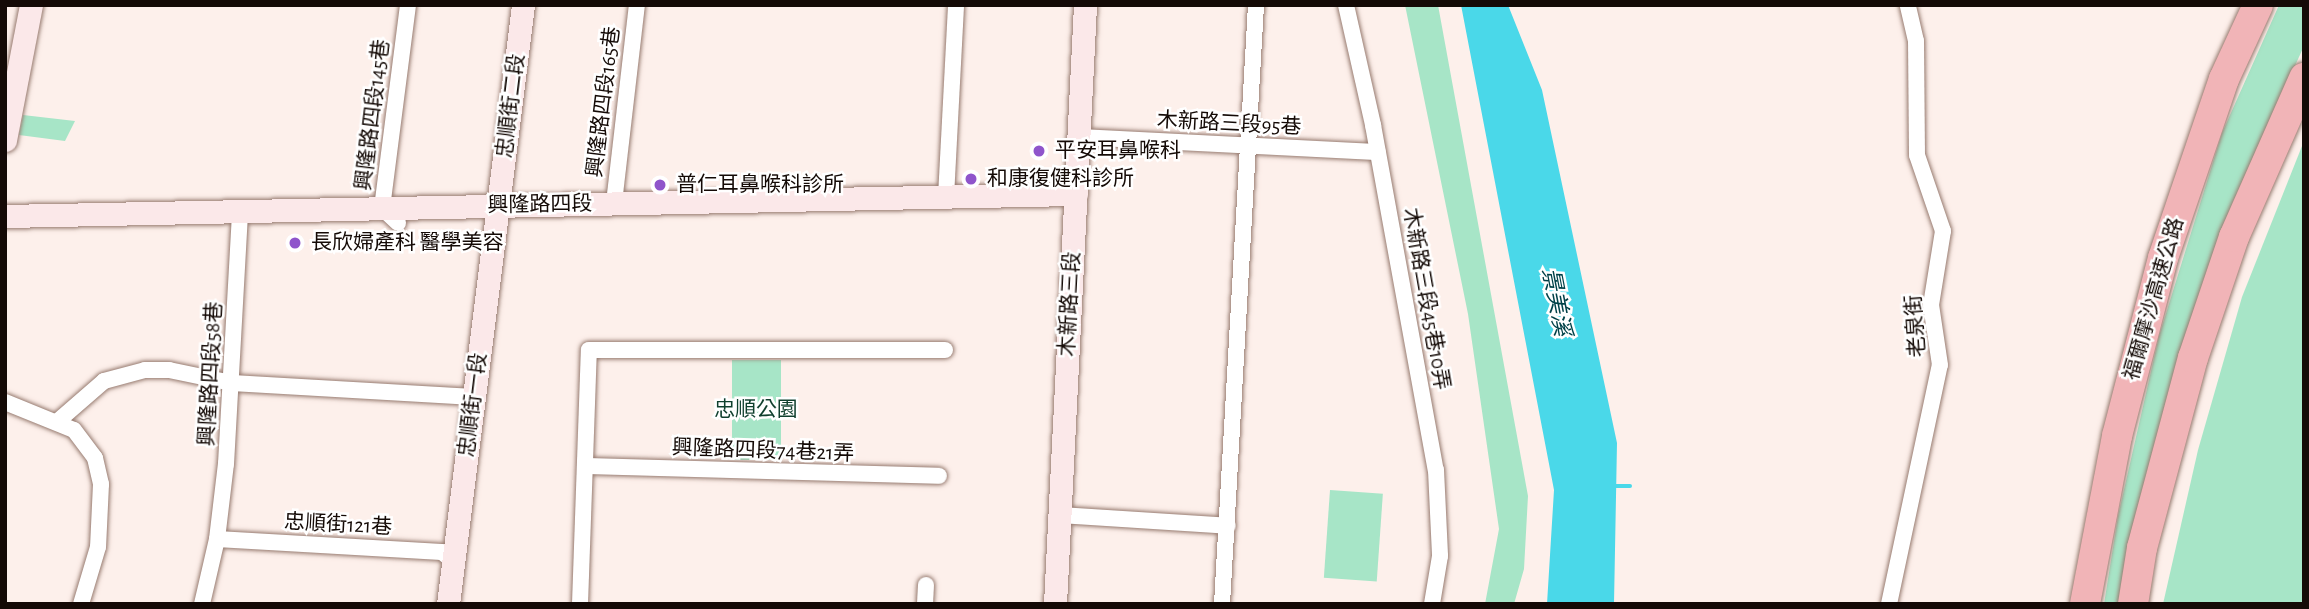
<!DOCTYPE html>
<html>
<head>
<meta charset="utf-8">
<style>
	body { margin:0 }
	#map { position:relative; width:2309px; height:609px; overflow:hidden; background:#fdf0eb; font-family:"Alegreya Sans","Noto Sans TC",sans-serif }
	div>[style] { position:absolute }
	.green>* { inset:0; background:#a7e5c7; transform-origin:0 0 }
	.water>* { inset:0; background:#4ad8e9 }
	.stream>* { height:4.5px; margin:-2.25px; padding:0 2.25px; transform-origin:2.25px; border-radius:2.25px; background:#4ad8e9 }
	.roads { filter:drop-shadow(0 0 2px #977b70) drop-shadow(0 0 2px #977b70) }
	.street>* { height:16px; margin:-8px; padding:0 8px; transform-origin:8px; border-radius:8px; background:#fff }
	.secondary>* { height:23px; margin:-11.5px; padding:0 11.5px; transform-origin:11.5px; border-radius:11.5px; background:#fbe8e9 }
	.highway>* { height:30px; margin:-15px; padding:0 15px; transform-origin:15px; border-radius:15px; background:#f1b4b7 }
	.dots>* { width:19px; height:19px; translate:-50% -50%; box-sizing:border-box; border:4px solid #fff; border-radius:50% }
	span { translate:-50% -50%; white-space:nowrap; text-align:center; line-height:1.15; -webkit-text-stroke:5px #fff; paint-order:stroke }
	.street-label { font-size:21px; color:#140a06 }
	.poi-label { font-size:21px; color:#140a06 }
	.left { translate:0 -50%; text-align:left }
	.park-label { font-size:21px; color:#0f3f2d }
	.water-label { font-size:23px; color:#004148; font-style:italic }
	.frame { position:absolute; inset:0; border:7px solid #140a06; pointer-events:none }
</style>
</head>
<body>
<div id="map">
	<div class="green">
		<i style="clip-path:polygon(1405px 5px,1438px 5px,1528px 496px,1524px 569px,1514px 604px,1485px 604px,1499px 529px,1468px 314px)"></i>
		<i style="clip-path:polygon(2279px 5px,2304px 5px,2304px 46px,2232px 204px,2209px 273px,2124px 604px,2104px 604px,2118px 516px,2159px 336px,2222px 133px)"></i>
		<i style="clip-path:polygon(23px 115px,75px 121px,65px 141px,19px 135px)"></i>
		<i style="clip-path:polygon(2304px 141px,2304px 604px,2163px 604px,2198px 450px,2242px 297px)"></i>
		<i style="left:732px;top:360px;width:49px;height:100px"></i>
		<i style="left:1330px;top:490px;width:53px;height:88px;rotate:4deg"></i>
	</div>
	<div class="water">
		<i style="clip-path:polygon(1461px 5px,1508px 5px,1542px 90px,1617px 443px,1614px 604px,1547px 604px,1554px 490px)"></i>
	</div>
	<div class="stream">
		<i style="left:1613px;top:486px;width:17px"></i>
	</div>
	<div class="roads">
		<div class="street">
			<i style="left:1346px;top:5px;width:123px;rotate:77.3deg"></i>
			<i style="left:1373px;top:125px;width:351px;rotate:79.7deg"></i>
			<i style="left:1436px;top:470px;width:86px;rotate:87.3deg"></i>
			<i style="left:1440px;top:556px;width:49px;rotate:99.5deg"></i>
			<i style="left:1078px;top:137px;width:300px;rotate:2.9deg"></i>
			<i style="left:946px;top:197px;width:192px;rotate:-87deg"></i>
			<i style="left:614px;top:203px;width:199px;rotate:-83.4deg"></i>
			<i style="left:398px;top:223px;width:22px;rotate:-137deg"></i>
			<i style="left:382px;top:208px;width:205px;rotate:-82.7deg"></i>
			<i style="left:5px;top:402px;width:74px;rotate:22.1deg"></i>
			<i style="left:74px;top:430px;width:35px;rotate:53deg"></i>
			<i style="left:95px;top:458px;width:27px;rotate:77deg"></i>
			<i style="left:101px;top:484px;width:63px;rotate:92.7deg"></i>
			<i style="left:98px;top:547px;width:59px;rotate:106.6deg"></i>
			<i style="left:58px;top:421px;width:61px;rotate:-41deg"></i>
			<i style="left:104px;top:381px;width:42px;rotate:-15deg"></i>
			<i style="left:145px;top:370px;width:24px"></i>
			<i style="left:169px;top:370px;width:64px;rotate:11.7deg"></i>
			<i style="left:232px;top:383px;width:242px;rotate:3.3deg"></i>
			<i style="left:586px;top:466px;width:353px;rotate:1.6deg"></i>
			<i style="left:1060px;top:515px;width:168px;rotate:3.7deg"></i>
			<i style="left:217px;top:539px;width:225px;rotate:3.3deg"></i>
			<i style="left:442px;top:552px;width:14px;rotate:39deg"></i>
			<i style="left:202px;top:604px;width:67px;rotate:-77deg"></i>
			<i style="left:217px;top:539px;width:76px;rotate:-83.2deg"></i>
			<i style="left:226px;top:464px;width:253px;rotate:-86.8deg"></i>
			<i style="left:580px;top:604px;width:254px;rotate:-88deg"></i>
			<i style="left:589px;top:350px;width:356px"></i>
			<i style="left:925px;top:604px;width:19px;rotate:-87deg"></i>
			<i style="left:1222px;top:604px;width:600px;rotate:-86.75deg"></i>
			<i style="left:1889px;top:604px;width:244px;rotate:-78deg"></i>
			<i style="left:1940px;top:365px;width:61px;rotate:-98.5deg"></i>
			<i style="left:1931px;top:305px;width:75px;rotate:-80.8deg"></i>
			<i style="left:1943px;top:231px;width:80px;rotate:-108.9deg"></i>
			<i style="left:1917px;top:155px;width:114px;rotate:-90.5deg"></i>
			<i style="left:1916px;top:41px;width:37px;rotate:-103deg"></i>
		</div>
		<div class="secondary">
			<i style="left:5px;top:140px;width:137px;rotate:-79.1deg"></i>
			<i style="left:5px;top:216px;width:1071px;rotate:-1.18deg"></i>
			<i style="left:448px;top:604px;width:604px;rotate:-82.86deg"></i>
			<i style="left:1055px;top:604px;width:600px;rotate:-87.13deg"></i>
		</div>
		<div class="highway">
			<i style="left:2085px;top:604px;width:171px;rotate:-79.2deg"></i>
			<i style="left:2117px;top:436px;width:184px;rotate:-75.5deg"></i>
			<i style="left:2163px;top:258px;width:189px;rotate:-71.2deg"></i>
			<i style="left:2224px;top:79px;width:81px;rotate:-65.3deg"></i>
			<i style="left:2133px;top:604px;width:57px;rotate:-80.9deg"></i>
			<i style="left:2142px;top:548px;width:197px;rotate:-75deg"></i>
			<i style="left:2193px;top:358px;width:128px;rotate:-71.3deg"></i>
			<i style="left:2234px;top:237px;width:174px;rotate:-66.2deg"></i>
		</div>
	</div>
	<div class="dots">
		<i style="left:1039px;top:151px;background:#8f54cb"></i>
		<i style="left:971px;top:179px;background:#8f54cb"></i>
		<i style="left:660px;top:185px;background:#8f54cb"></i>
		<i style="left:295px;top:243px;background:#8f54cb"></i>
	</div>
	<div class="street-label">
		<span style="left:604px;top:102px;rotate:-83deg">興隆路四段165巷</span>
		<span style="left:511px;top:106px;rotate:-83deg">忠順街二段</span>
		<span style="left:373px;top:115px;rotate:-83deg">興隆路四段145巷</span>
		<span style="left:1229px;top:124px;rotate:3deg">木新路三段95巷</span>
		<span style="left:540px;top:205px;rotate:-1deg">興隆路四段</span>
		<span style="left:1426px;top:299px;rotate:80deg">木新路三段45巷10弄</span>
		<span style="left:2154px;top:299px;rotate:-74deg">福爾摩沙高速公路</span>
		<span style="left:1070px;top:304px;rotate:-87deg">木新路三段</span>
		<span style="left:1916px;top:326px;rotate:-94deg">老泉街</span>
		<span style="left:211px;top:374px;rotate:-87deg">興隆路四段58巷</span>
		<span style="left:473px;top:405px;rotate:-83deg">忠順街一段</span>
		<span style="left:763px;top:451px;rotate:2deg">興隆路四段74巷21弄</span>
		<span style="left:338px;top:525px;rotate:3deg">忠順街121巷</span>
	</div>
	<div class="poi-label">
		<span class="left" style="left:1055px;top:151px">平安耳鼻喉科</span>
		<span class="left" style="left:987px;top:179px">和康復健科診所</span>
		<span class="left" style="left:676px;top:185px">普仁耳鼻喉科診所</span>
		<span class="left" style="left:311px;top:243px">長欣婦產科 醫學美容</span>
	</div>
	<div class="park-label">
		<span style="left:756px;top:410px">忠順公園</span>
	</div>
	<div class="water-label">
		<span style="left:1555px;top:302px;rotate:79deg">景美溪</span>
	</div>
	<div class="frame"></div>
</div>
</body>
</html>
